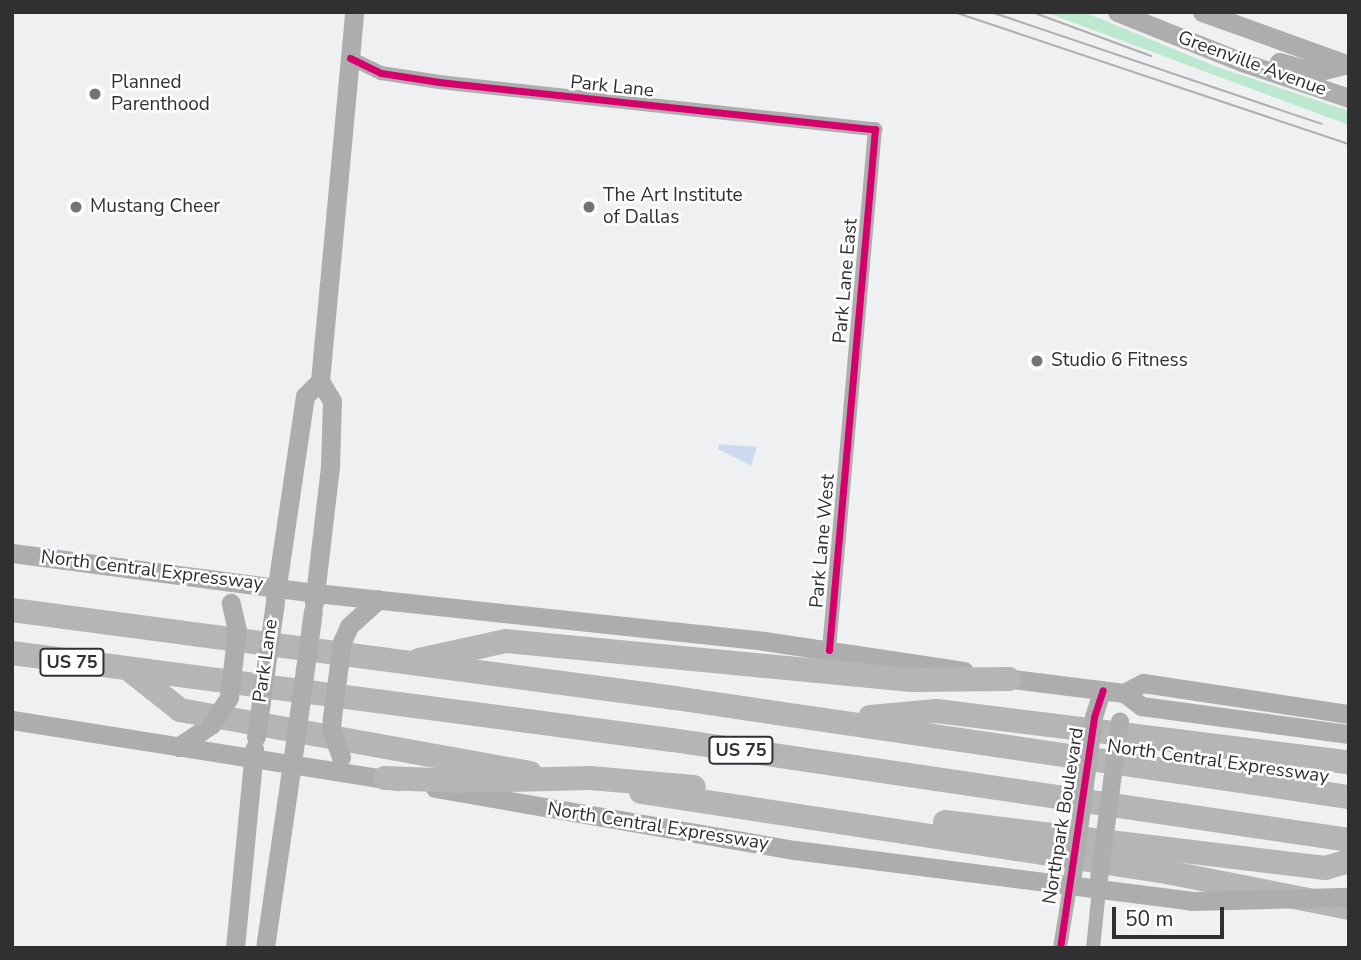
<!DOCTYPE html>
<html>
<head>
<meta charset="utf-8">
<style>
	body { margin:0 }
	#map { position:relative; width:1361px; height:960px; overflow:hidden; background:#eef0f2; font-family:"Nunito Sans",sans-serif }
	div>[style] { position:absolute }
	.green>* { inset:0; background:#bce8cf }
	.water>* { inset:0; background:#cbdaf1 }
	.minor>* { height:14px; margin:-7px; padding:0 7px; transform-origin:7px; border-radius:7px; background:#aeaeae }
	.tertiary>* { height:18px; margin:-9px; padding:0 9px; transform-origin:9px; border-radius:9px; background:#aeaeae }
	.secondary>* { height:19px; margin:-9.5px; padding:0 9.5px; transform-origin:9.5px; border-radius:9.5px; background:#adadad }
	.motorway>* { height:24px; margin:-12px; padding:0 12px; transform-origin:12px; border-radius:12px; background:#b5b5b6 }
	.tram>* { height:2px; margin:-1px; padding:0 1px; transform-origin:1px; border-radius:1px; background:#adafaf }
	.tertiary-bridge>* { height:18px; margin:-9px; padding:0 9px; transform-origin:9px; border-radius:9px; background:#aeaeae }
	.secondary-bridge>* { height:19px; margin:-9.5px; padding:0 9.5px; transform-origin:9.5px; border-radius:9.5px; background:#adadad }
	.motorway-bridge>* { height:24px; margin:-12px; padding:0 12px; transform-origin:12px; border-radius:12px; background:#b5b5b6 }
	.cycleway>* { height:7px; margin:-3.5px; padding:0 3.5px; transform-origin:3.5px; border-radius:3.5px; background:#d6006c }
	.dots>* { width:19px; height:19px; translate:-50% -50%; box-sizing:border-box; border:4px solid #fff; border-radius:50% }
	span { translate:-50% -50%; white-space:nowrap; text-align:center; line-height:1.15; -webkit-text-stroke:5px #fff; paint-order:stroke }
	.shield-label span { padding:2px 5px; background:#fff; border:2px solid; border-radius:5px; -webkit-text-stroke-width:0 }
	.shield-label { font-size:18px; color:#303032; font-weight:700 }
	.street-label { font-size:19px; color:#303032 }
	.poi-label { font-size:19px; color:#303032 }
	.left { translate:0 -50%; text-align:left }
	.frame { position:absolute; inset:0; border:14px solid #303032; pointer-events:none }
	.scale { position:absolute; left:1112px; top:907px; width:112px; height:32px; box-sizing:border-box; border:4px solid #303032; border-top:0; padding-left:9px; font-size:21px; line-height:24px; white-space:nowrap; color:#303032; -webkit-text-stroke:5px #fff; paint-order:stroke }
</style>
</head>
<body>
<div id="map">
	<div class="green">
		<i style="clip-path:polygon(1045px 12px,1084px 12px,1217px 67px,1349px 111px,1349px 125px)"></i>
	</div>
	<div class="water">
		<i style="clip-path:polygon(719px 444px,757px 447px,751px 466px,718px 449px)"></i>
	</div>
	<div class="minor">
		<i style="left:350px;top:58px;width:34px;rotate:26deg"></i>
		<i style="left:381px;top:73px;width:59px;rotate:8.8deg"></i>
		<i style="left:439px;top:82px;width:439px;rotate:6.2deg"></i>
		<i style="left:875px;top:129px;width:523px;rotate:95.05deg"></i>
		<i style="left:1060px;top:948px;width:63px;rotate:-80.8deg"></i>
		<i style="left:1093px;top:948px;width:58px;rotate:-84.1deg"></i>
	</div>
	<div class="tertiary">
		<i style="left:1094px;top:717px;width:28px;rotate:-72deg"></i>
	</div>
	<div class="secondary">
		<i style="left:1117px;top:12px;width:135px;rotate:21.8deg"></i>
		<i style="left:1242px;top:62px;width:113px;rotate:18.6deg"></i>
		<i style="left:1202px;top:12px;width:156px;rotate:19.8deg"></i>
		<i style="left:1279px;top:62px;width:38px;rotate:15deg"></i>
		<i style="left:1316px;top:72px;width:32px;rotate:-14deg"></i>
		<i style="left:12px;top:553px;width:307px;rotate:7.5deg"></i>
		<i style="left:316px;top:593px;width:451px;rotate:6.1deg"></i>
		<i style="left:764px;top:641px;width:202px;rotate:8.5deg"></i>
		<i style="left:275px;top:599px;width:205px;rotate:-81.6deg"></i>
		<i style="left:305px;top:396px;width:21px;rotate:-45deg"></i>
		<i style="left:314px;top:603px;width:137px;rotate:-83.3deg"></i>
		<i style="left:330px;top:467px;width:66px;rotate:-88.3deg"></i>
		<i style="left:332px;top:401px;width:23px;rotate:-121deg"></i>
		<i style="left:320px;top:381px;width:371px;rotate:-84.7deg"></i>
		<i style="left:349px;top:626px;width:40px;rotate:-42deg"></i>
		<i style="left:997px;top:677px;width:128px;rotate:7.2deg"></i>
		<i style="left:1124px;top:693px;width:21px;rotate:37deg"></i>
		<i style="left:1141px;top:706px;width:210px;rotate:7.7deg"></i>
		<i style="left:1124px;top:693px;width:21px;rotate:-28deg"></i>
		<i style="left:1143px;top:683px;width:208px;rotate:8.6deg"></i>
		<i style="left:12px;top:720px;width:391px;rotate:9deg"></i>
		<i style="left:178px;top:747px;width:40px;rotate:-34deg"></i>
		<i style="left:435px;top:788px;width:365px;rotate:9.8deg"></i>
		<i style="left:795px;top:850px;width:399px;rotate:7.3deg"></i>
		<i style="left:235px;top:948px;width:200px;rotate:-84.5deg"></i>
		<i style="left:265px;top:948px;width:208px;rotate:-81.7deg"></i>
	</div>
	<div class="motorway">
		<i style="left:12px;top:610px;width:669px;rotate:7.56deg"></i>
		<i style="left:675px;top:698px;width:681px;rotate:8.36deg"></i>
		<i style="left:12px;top:653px;width:666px;rotate:7.51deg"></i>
		<i style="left:672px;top:740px;width:684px;rotate:8.4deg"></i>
		<i style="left:419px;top:660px;width:89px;rotate:-12.3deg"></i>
		<i style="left:506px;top:641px;width:410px;rotate:5.5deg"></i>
		<i style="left:914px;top:680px;width:95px;rotate:-0.6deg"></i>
		<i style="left:131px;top:671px;width:63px;rotate:38.5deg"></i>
		<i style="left:180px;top:710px;width:356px;rotate:10.2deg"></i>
		<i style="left:870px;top:717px;width:67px;rotate:-5.1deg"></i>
		<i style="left:937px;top:711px;width:415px;rotate:7.1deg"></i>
		<i style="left:385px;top:778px;width:79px;rotate:2.2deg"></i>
		<i style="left:641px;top:792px;width:526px;rotate:8.64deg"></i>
		<i style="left:1161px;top:871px;width:192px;rotate:11.1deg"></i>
		<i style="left:945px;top:822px;width:383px;rotate:6.9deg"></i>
		<i style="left:1325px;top:868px;width:25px;rotate:-16deg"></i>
	</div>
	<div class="tram">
		<i style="left:954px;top:12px;width:416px;rotate:18.5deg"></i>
		<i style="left:991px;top:12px;width:349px;rotate:18.7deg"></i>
		<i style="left:1032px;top:12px;width:127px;rotate:20.3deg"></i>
	</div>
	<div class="tertiary-bridge">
		<i style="left:1073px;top:875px;width:159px;rotate:-82.4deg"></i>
		<i style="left:1099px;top:879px;width:159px;rotate:-82.4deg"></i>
	</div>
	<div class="secondary-bridge">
		<i style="left:211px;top:725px;width:33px;rotate:-57deg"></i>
		<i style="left:229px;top:697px;width:67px;rotate:-83.2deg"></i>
		<i style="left:237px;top:630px;width:28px;rotate:-103deg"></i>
		<i style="left:256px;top:737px;width:136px;rotate:-82deg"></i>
		<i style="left:295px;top:742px;width:132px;rotate:-82.2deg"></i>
		<i style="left:341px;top:757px;width:29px;rotate:-110deg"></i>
		<i style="left:331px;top:730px;width:13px;rotate:-86deg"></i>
		<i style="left:332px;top:717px;width:76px;rotate:-82.4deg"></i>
		<i style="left:342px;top:642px;width:17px;rotate:-66deg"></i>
		<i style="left:1191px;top:901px;width:158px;rotate:-1.5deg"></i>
	</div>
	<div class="motorway-bridge">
		<i style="left:464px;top:781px;width:126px;rotate:-1.4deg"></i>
		<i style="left:590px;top:778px;width:104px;rotate:4.9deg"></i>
	</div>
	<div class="cycleway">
		<i style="left:350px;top:58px;width:34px;rotate:26deg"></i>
		<i style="left:381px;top:73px;width:59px;rotate:8.8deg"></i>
		<i style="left:439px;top:82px;width:439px;rotate:6.2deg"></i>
		<i style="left:875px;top:129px;width:523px;rotate:95.05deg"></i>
		<i style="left:1060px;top:948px;width:233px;rotate:-81.6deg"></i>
		<i style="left:1094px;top:717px;width:28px;rotate:-72deg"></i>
	</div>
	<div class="dots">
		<i style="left:95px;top:94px;background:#727375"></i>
		<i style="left:76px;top:207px;background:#727375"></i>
		<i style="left:589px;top:207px;background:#727375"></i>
		<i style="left:1037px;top:361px;background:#727375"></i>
	</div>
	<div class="shield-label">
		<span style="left:72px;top:662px">US 75</span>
		<span style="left:741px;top:750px">US 75</span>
	</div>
	<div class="street-label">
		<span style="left:1252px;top:64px;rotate:20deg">Greenville Avenue</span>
		<span style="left:612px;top:87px;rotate:6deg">Park Lane</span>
		<span style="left:846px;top:281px;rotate:-85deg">Park Lane East</span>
		<span style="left:823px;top:541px;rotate:-85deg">Park Lane West</span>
		<span style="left:152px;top:571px;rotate:7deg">North Central Expressway</span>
		<span style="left:266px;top:661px;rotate:-82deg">Park Lane</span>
		<span style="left:1218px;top:762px;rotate:8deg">North Central Expressway</span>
		<span style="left:1064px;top:816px;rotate:-81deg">Northpark Boulevard</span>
		<span style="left:658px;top:827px;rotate:9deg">North Central Expressway</span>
	</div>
	<div class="poi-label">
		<span class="left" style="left:111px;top:94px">Planned<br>Parenthood</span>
		<span class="left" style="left:603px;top:207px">The Art Institute<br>of Dallas</span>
		<span class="left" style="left:90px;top:207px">Mustang Cheer</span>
		<span class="left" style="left:1051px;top:361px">Studio 6 Fitness</span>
	</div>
	<div class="frame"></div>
	<div class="scale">50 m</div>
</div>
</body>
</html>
